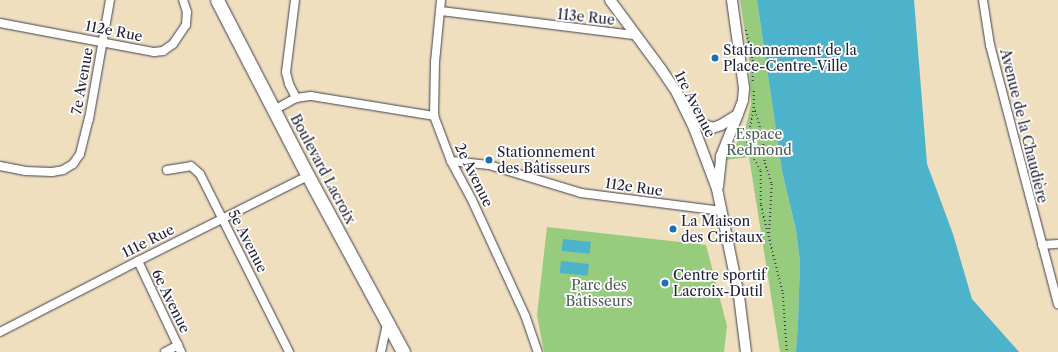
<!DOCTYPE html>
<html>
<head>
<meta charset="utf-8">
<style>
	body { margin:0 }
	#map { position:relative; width:1058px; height:352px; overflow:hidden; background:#efdfbf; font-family:"Libre Caslon Text",serif }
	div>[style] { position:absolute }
	.green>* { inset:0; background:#97cb7d }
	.water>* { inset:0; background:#4cb3ca; transform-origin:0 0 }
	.path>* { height:1.5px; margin-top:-0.75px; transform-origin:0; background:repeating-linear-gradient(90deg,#413e4f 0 1px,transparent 0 4px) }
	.roads { filter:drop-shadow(0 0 1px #413e4f) drop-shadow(0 0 1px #413e4f) }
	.minor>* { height:8px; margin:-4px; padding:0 4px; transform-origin:4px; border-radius:4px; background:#fff }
	.tertiary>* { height:10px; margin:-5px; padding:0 5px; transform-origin:5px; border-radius:5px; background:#fff }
	.primary>* { height:13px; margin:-6.5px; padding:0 6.5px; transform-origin:6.5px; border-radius:6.5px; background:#fff }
	.dots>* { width:11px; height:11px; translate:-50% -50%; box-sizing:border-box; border:2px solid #fff; border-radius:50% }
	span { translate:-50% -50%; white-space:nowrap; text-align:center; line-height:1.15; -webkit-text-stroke:3.5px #fff; paint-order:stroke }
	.street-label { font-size:14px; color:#22223b }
	.poi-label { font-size:14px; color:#22223b }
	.left { translate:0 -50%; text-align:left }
	.park-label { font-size:14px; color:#4b5d52 }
</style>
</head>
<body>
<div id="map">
	<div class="green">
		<i style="clip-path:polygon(740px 0,757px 0,782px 171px,796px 230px,800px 262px,798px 323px,796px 352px,780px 352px,749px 157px,726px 160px,745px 130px,751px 104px,749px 59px)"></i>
		<i style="clip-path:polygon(547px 227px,706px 245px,727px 326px,724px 352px,544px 352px,537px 315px)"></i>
	</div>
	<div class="water">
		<i style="clip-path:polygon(757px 0,914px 0,927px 164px,953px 234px,972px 299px,1019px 352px,796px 352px,798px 323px,800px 262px,796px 230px,782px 171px)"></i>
		<i style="left:563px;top:239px;width:28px;height:12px;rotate:6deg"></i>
		<i style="left:561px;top:261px;width:28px;height:12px;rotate:6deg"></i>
	</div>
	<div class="path">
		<i style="left:746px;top:30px;width:31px;rotate:77deg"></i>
		<i style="left:753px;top:60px;width:24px;rotate:90deg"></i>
		<i style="left:754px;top:91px;width:16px;rotate:90deg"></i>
		<i style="left:754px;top:107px;width:39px;rotate:100deg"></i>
		<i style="left:747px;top:145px;width:30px;rotate:62deg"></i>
		<i style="left:761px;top:171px;width:34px;rotate:90deg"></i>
		<i style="left:761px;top:205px;width:91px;rotate:76deg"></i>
		<i style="left:783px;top:293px;width:59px;rotate:86.1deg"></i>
		<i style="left:754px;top:107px;width:30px;rotate:73deg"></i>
		<i style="left:763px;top:136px;width:27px;rotate:86deg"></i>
		<i style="left:765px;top:163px;width:22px;rotate:72deg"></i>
		<i style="left:772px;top:184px;width:55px;rotate:93.1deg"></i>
	</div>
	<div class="roads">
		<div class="minor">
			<i style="left:295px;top:0;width:73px;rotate:97.1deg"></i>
			<i style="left:286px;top:72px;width:12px;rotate:76deg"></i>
			<i style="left:289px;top:84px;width:16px;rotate:63deg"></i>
			<i style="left:441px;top:0;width:62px;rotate:95.5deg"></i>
			<i style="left:435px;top:62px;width:54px;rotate:91.1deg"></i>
			<i style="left:434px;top:116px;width:48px;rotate:69.3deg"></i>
			<i style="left:451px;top:161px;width:44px;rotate:61.7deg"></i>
			<i style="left:472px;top:200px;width:127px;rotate:65.3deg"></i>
			<i style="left:525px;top:315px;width:39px;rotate:71deg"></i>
			<i style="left:983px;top:0;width:46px;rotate:81.2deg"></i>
			<i style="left:990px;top:45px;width:268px;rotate:75.3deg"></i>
			<i style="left:441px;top:11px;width:194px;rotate:7.1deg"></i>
			<i style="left:0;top:23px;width:157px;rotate:10.7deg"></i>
			<i style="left:154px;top:52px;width:9px;rotate:-6deg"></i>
			<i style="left:163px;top:51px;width:12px;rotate:-35deg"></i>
			<i style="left:173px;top:44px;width:23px;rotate:-56deg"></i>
			<i style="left:186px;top:25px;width:13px;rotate:-86deg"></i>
			<i style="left:187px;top:12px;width:13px;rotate:-108deg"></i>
			<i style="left:274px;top:110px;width:25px;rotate:-29deg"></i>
			<i style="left:296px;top:98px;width:15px;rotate:-8deg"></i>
			<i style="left:311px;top:96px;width:125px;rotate:9.2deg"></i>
			<i style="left:451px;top:161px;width:38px;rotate:6deg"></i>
			<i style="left:489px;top:165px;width:96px;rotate:16.9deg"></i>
			<i style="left:581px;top:193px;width:142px;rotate:7.3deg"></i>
			<i style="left:0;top:166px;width:25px;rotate:11deg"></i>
			<i style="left:25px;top:171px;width:27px;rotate:2deg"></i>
			<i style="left:52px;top:172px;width:11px;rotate:-10deg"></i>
			<i style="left:63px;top:170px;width:12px;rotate:-31deg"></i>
			<i style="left:73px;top:164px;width:12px;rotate:-55deg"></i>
			<i style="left:80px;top:154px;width:36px;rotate:-76deg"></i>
			<i style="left:89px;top:119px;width:121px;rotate:-80deg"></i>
			<i style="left:167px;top:170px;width:24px;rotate:-9deg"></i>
			<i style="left:191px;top:166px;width:12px;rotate:42deg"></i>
			<i style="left:200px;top:174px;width:199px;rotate:63.4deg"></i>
			<i style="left:1042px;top:245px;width:16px;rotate:-4deg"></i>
			<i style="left:138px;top:261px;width:101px;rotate:64.7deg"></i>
			<i style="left:0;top:332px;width:155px;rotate:-27.2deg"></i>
			<i style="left:138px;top:261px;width:190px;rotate:-26.6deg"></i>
			<i style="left:165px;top:352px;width:15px;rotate:-28deg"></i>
			<i style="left:381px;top:352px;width:30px;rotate:-78deg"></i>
		</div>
		<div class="tertiary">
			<i style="left:610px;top:0;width:86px;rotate:53.5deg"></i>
			<i style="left:661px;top:69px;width:29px;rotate:56deg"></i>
			<i style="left:677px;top:93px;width:39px;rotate:64deg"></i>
			<i style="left:694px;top:128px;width:65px;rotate:69.3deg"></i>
			<i style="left:717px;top:189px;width:109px;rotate:78.4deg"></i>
			<i style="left:739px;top:296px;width:56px;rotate:82.9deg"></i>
			<i style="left:691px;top:113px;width:11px;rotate:52deg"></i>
			<i style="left:698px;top:122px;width:15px;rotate:23deg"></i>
			<i style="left:712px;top:128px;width:9px;rotate:-18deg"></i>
			<i style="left:721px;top:125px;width:19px;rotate:-32deg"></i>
			<i style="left:718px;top:187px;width:31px;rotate:-84deg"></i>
			<i style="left:721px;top:156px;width:45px;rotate:-68deg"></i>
			<i style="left:738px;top:114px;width:15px;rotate:-70deg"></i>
			<i style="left:743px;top:100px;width:12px;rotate:-85deg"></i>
			<i style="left:744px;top:88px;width:89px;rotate:-97.8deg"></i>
		</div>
		<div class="primary">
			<i style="left:217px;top:0;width:198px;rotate:62.7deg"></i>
			<i style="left:308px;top:176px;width:200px;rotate:61.6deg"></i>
		</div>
	</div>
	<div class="dots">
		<i style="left:715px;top:58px;background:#1f6fb2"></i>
		<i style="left:489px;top:160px;background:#1f6fb2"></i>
		<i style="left:673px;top:229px;background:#1f6fb2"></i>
		<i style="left:665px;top:283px;background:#1f6fb2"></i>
	</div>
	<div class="street-label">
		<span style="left:586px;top:17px;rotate:6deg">113e Rue</span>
		<span style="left:114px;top:31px;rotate:11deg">112e Rue</span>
		<span style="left:82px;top:81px;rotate:-80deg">7e Avenue</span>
		<span style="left:695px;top:104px;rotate:63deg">1re Avenue</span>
		<span style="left:1024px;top:126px;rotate:76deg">Avenue de la Chaudière</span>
		<span style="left:323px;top:169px;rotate:62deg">Boulevard Lacroix</span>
		<span style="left:474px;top:175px;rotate:64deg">2e Avenue</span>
		<span style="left:634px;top:187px;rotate:8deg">112e Rue</span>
		<span style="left:148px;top:241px;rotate:-27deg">111e Rue</span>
		<span style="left:248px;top:241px;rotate:63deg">5e Avenue</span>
		<span style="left:171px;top:301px;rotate:64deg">6e Avenue</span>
	</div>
	<div class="poi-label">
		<span class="left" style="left:723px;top:58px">Stationnement de la<br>Place-Centre-Ville</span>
		<span class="left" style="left:497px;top:160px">Stationnement<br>des Bâtisseurs</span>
		<span class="left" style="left:681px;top:229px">La Maison<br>des Cristaux</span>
		<span class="left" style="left:673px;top:283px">Centre sportif<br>Lacroix-Dutil</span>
	</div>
	<div class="park-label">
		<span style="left:759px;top:142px">Espace<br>Redmond</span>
		<span style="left:599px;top:293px">Parc des<br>Bâtisseurs</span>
	</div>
</div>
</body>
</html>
